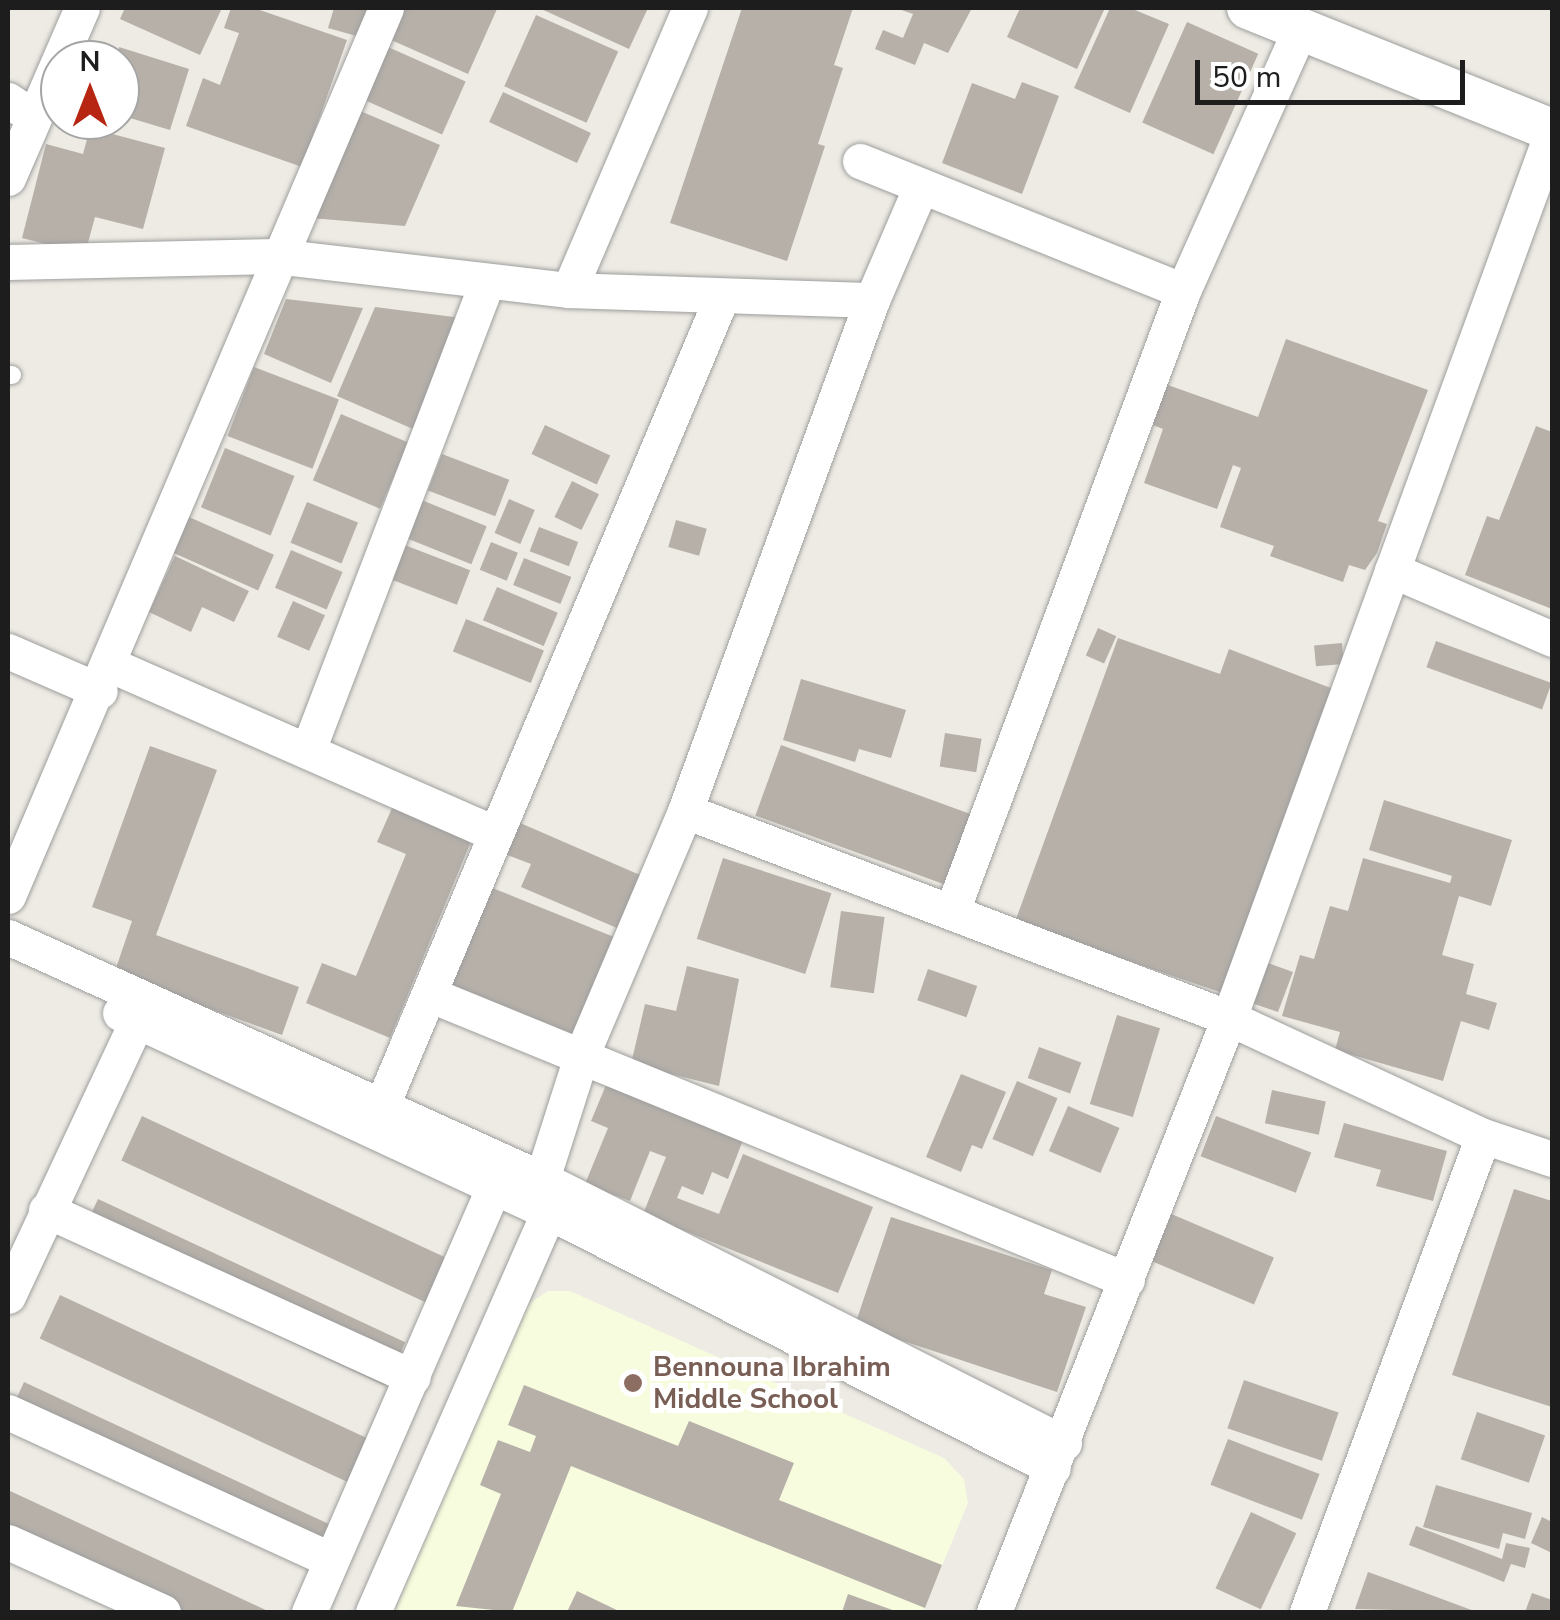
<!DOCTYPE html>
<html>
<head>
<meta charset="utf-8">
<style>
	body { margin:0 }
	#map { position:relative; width:1560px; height:1620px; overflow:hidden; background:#edebe3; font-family:"Nunito Sans",sans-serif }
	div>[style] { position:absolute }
	.education>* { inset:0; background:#f8fcde }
	.building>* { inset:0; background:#b6b0a9; transform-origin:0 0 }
	.roads { filter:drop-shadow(0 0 2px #9e9e9e) drop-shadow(0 0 2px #9e9e9e) }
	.service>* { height:18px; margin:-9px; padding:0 9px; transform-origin:9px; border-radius:9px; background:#fff }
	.minor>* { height:35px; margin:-17.5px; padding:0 17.5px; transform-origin:17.5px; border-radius:17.5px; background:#fff }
	.tertiary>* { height:42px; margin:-21px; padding:0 21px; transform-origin:21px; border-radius:21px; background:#fff }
	.dots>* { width:28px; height:28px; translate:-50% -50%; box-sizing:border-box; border:5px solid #fff; border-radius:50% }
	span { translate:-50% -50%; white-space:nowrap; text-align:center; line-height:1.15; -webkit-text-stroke:10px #fff; paint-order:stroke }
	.education-label { font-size:28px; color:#785e54; font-weight:700 }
	.left { translate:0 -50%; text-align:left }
	.frame { position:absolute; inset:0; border:10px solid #1d1d1d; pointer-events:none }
	.north { position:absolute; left:40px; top:40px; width:100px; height:100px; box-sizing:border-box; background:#fff; border:2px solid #a5a5a5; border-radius:50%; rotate:0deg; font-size:28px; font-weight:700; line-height:40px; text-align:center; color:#1d1d1d }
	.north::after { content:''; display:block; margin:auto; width:35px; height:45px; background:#b62613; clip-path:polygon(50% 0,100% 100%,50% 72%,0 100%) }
	.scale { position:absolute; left:1195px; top:60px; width:270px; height:45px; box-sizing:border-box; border:5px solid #1d1d1d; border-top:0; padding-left:12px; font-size:30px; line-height:35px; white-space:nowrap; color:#1d1d1d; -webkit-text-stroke:8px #fff; paint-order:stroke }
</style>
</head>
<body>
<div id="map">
	<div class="education">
		<i style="clip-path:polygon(548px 1291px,570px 1291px,944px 1458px,964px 1479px,968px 1503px,923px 1612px,394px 1612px,522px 1308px)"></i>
	</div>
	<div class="building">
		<i style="clip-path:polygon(125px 8px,222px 8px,200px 55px,120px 19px)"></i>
		<i style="clip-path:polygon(231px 8px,254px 8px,347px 40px,302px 167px,186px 126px,203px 78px,220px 85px,239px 33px,224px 28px)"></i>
		<i style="clip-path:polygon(334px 8px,369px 8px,360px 37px,328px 28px)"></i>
		<i style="clip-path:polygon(403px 8px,493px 8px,497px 9px,468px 74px,389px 39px)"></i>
		<i style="clip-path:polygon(539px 8px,648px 8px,629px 49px)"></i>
		<i style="clip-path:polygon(742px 8px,853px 8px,834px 65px,843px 68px,818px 144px,825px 146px,787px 261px,670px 223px)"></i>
		<i style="clip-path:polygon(896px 8px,972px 8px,948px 53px,924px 43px,915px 65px,875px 49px,883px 30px,903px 38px,913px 14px)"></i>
		<i style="clip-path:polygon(1020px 8px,1099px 8px,1104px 10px,1077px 69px,1007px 37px)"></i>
		<i style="clip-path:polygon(1110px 8px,1130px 8px,1169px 24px,1130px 113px,1074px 88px)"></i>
		<i style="left:536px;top:15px;width:90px;height:78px;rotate:24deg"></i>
		<i style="left:1187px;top:22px;width:78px;height:110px;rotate:24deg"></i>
		<i style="clip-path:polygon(119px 47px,189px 69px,170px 130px,120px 115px)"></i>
		<i style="left:388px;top:47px;width:85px;height:58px;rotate:24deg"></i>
		<i style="clip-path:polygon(1022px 82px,1059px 96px,1022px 194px,942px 163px,972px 83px,1015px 99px)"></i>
		<i style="left:503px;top:92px;width:97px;height:33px;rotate:25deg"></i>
		<i style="clip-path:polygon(358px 110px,440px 145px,405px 226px,311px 218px)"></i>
		<i style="clip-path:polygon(90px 128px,165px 148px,143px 229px,95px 217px,85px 254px,22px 238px,46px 144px,83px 154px)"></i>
		<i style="clip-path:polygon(286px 299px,363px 308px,331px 383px,264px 354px)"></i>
		<i style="clip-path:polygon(375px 307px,462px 318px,413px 429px,337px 396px)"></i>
		<i style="clip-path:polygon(1286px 339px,1428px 390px,1378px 521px,1387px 524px,1377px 553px,1365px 570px,1349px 565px,1343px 582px,1270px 556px,1274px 546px,1220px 527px,1241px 468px,1233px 465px,1217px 509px,1144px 483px,1163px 429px,1150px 424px,1165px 384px,1258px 417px)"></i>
		<i style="left:254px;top:367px;width:91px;height:74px;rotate:21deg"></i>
		<i style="left:341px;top:414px;width:73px;height:72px;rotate:23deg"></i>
		<i style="left:545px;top:425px;width:72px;height:32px;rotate:25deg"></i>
		<i style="clip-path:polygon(1536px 426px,1552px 432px,1552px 609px,1465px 575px,1487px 516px,1499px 520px)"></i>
		<i style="left:225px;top:448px;width:75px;height:64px;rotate:22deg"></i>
		<i style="left:442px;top:454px;width:72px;height:39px;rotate:21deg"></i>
		<i style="left:572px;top:481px;width:30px;height:40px;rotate:26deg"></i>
		<i style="left:419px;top:499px;width:73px;height:41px;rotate:22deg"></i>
		<i style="left:509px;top:499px;width:28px;height:37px;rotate:23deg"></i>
		<i style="left:307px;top:502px;width:55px;height:44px;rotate:22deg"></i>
		<i style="left:189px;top:517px;width:93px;height:39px;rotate:24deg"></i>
		<i style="left:676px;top:520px;width:32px;height:28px;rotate:16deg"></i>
		<i style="left:539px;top:527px;width:42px;height:26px;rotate:21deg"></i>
		<i style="left:491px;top:542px;width:29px;height:30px;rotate:22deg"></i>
		<i style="left:402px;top:544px;width:73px;height:37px;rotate:21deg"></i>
		<i style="left:291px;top:550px;width:56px;height:41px;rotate:23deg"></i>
		<i style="clip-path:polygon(175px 556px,249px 591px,234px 622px,202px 607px,191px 632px,149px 612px)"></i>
		<i style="left:524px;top:558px;width:51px;height:29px;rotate:22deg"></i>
		<i style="left:497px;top:587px;width:66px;height:36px;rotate:23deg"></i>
		<i style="left:293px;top:601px;width:35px;height:39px;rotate:24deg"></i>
		<i style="left:466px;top:619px;width:84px;height:35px;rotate:22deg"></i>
		<i style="left:1098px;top:628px;width:20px;height:30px;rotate:24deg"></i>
		<i style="clip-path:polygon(1118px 638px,1220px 674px,1229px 649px,1336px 690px,1243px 954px,1293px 972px,1278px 1012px,1015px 922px)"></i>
		<i style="left:1436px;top:641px;width:123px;height:28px;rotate:20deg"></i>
		<i style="left:1342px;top:643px;width:21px;height:28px;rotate:85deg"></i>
		<i style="clip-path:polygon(801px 679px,906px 710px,891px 758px,859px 749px,855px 762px,783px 740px)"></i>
		<i style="left:945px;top:733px;width:37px;height:34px;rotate:9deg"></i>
		<i style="left:781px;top:745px;width:214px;height:75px;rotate:20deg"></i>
		<i style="clip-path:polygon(150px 746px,217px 770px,156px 935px,299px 987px,282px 1035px,114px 974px,132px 921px,92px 907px)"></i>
		<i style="clip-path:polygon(1384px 800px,1512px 840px,1491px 906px,1459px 896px,1442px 955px,1474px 964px,1466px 994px,1497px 1003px,1489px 1030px,1461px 1021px,1443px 1081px,1335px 1050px,1340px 1032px,1282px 1016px,1300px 955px,1314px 959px,1330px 906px,1348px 911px,1363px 858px,1450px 883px,1452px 876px,1369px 850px)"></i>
		<i style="clip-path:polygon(393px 806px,472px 839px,390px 1038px,306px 1003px,322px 963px,356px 976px,406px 854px,377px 842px)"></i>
		<i style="clip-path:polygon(511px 819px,640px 875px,617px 928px,521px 887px,531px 864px,497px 851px)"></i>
		<i style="left:723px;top:858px;width:114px;height:85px;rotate:18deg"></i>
		<i style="left:490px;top:887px;width:139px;height:105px;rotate:22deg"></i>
		<i style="left:841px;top:911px;width:44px;height:77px;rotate:8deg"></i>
		<i style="clip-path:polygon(687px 966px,739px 979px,719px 1086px,631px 1064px,645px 1004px,676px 1011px)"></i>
		<i style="left:928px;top:969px;width:52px;height:33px;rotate:19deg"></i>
		<i style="left:1117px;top:1015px;width:45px;height:93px;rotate:17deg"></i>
		<i style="left:1039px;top:1047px;width:45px;height:33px;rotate:20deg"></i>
		<i style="clip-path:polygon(961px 1074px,1006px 1092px,982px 1149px,972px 1145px,961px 1172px,926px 1157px)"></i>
		<i style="left:1017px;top:1081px;width:44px;height:63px;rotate:23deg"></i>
		<i style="clip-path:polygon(606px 1085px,743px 1140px,728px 1179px,712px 1172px,703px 1195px,682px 1186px,677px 1198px,719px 1214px,743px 1154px,873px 1207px,838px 1293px,643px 1214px,666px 1157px,650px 1151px,630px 1201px,585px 1184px,608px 1128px,591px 1121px)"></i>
		<i style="left:1272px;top:1090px;width:55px;height:34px;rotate:12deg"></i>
		<i style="left:1068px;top:1106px;width:56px;height:49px;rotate:23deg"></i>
		<i style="left:142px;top:1116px;width:339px;height:49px;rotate:25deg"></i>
		<i style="left:1216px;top:1116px;width:102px;height:43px;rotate:21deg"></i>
		<i style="clip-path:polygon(1344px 1123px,1447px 1151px,1433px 1201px,1376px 1186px,1381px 1170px,1334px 1157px)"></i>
		<i style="clip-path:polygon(1514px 1189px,1552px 1201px,1552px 1407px,1452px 1375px)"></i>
		<i style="left:98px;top:1199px;width:339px;height:48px;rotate:25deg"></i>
		<i style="left:1169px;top:1213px;width:114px;height:51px;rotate:23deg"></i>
		<i style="clip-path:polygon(891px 1217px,1052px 1270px,1044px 1294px,1086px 1307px,1057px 1392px,855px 1325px)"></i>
		<i style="left:60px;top:1295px;width:339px;height:48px;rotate:25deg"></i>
		<i style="left:1244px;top:1380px;width:100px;height:51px;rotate:19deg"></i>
		<i style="clip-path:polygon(24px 1382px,331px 1525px,310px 1569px,8px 1417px)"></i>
		<i style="clip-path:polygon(524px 1385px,678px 1446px,689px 1421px,794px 1463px,779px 1500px,942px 1565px,925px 1608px,571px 1466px,512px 1612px,456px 1606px,501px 1494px,480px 1485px,498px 1440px,530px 1452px,536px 1436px,508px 1425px)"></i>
		<i style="left:1477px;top:1412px;width:72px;height:50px;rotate:19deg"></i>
		<i style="left:1228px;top:1439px;width:98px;height:49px;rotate:21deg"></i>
		<i style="clip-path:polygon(1436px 1485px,1532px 1513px,1525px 1539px,1503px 1533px,1499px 1549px,1423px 1527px)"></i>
		<i style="clip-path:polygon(8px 1490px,270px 1612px,155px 1612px,8px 1543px)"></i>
		<i style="left:1251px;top:1512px;width:50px;height:84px;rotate:25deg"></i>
		<i style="clip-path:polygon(1542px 1517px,1552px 1522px,1552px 1553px,1531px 1543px)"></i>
		<i style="clip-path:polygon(1416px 1526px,1502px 1559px,1506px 1543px,1530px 1548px,1525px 1568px,1511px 1564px,1504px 1582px,1482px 1573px,1409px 1545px)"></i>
		<i style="clip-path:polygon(1368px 1572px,1396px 1582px,1477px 1612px,1355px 1609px)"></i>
		<i style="clip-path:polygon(577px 1591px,621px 1612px,567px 1612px)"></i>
		<i style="clip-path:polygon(1532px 1593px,1552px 1600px,1552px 1612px,1525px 1612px)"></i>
		<i style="clip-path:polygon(848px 1594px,898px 1612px,842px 1612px)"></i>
	</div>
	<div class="roads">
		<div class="service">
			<i style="left:8px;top:375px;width:4px"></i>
		</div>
		<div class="minor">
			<i style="left:8px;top:100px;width:30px;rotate:34deg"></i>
			<i style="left:860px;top:161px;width:348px;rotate:21.9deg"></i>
			<i style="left:8px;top:178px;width:185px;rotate:-66.5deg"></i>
			<i style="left:8px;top:262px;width:267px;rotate:-1.3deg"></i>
			<i style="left:275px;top:256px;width:296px;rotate:6.6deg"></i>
			<i style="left:569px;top:290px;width:303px;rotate:1.9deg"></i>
			<i style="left:569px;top:290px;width:307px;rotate:-66.8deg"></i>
			<i style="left:1392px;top:570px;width:174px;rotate:23.3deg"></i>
			<i style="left:8px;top:651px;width:100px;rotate:23.5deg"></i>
			<i style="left:111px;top:665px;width:420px;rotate:23.7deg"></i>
			<i style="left:308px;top:750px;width:501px;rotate:-69.07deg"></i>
			<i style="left:685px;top:811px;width:582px;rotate:20.83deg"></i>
			<i style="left:1229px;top:1018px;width:280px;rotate:24.9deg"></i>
			<i style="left:1483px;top:1136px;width:73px;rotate:18.4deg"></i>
			<i style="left:8px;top:896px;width:965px;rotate:-66.94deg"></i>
			<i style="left:952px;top:911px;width:662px;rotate:-69.57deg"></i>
			<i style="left:1183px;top:291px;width:286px;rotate:-65.9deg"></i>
			<i style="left:8px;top:937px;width:586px;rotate:24.38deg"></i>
			<i style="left:542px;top:1179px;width:585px;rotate:26.83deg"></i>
			<i style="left:431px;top:995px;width:752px;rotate:22.27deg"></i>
			<i style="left:120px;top:1013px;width:473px;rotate:24.9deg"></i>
			<i style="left:549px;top:1212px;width:565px;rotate:26.93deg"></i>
			<i style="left:374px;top:1124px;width:898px;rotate:-67.2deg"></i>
			<i style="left:46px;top:1210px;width:403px;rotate:24.5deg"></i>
			<i style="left:8px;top:1296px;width:304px;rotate:-64.9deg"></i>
			<i style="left:8px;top:1412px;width:355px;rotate:24.6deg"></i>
			<i style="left:8px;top:1542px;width:170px;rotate:24.3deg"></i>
			<i style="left:309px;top:1612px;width:464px;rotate:-66.5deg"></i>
			<i style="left:373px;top:1612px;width:437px;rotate:-66.3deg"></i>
			<i style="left:549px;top:1212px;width:34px;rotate:-102deg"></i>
			<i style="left:542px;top:1179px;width:131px;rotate:-72.3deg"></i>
			<i style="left:582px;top:1054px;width:264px;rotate:-67deg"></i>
			<i style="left:685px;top:811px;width:544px;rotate:-69.9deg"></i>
			<i style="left:872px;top:300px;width:124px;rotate:-66.7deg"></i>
			<i style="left:994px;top:1612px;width:639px;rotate:-68.42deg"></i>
			<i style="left:1229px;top:1018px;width:943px;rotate:-69.97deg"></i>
			<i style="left:1307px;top:1612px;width:507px;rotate:-69.71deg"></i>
		</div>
		<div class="tertiary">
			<i style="left:1248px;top:8px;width:328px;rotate:21.9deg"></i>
		</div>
	</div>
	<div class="dots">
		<i style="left:633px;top:1383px;background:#8d6e63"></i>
	</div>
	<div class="education-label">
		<span class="left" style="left:653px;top:1383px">Bennouna Ibrahim<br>Middle School</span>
	</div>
	<div class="frame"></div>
	<div class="north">N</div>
	<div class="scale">50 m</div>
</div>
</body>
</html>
